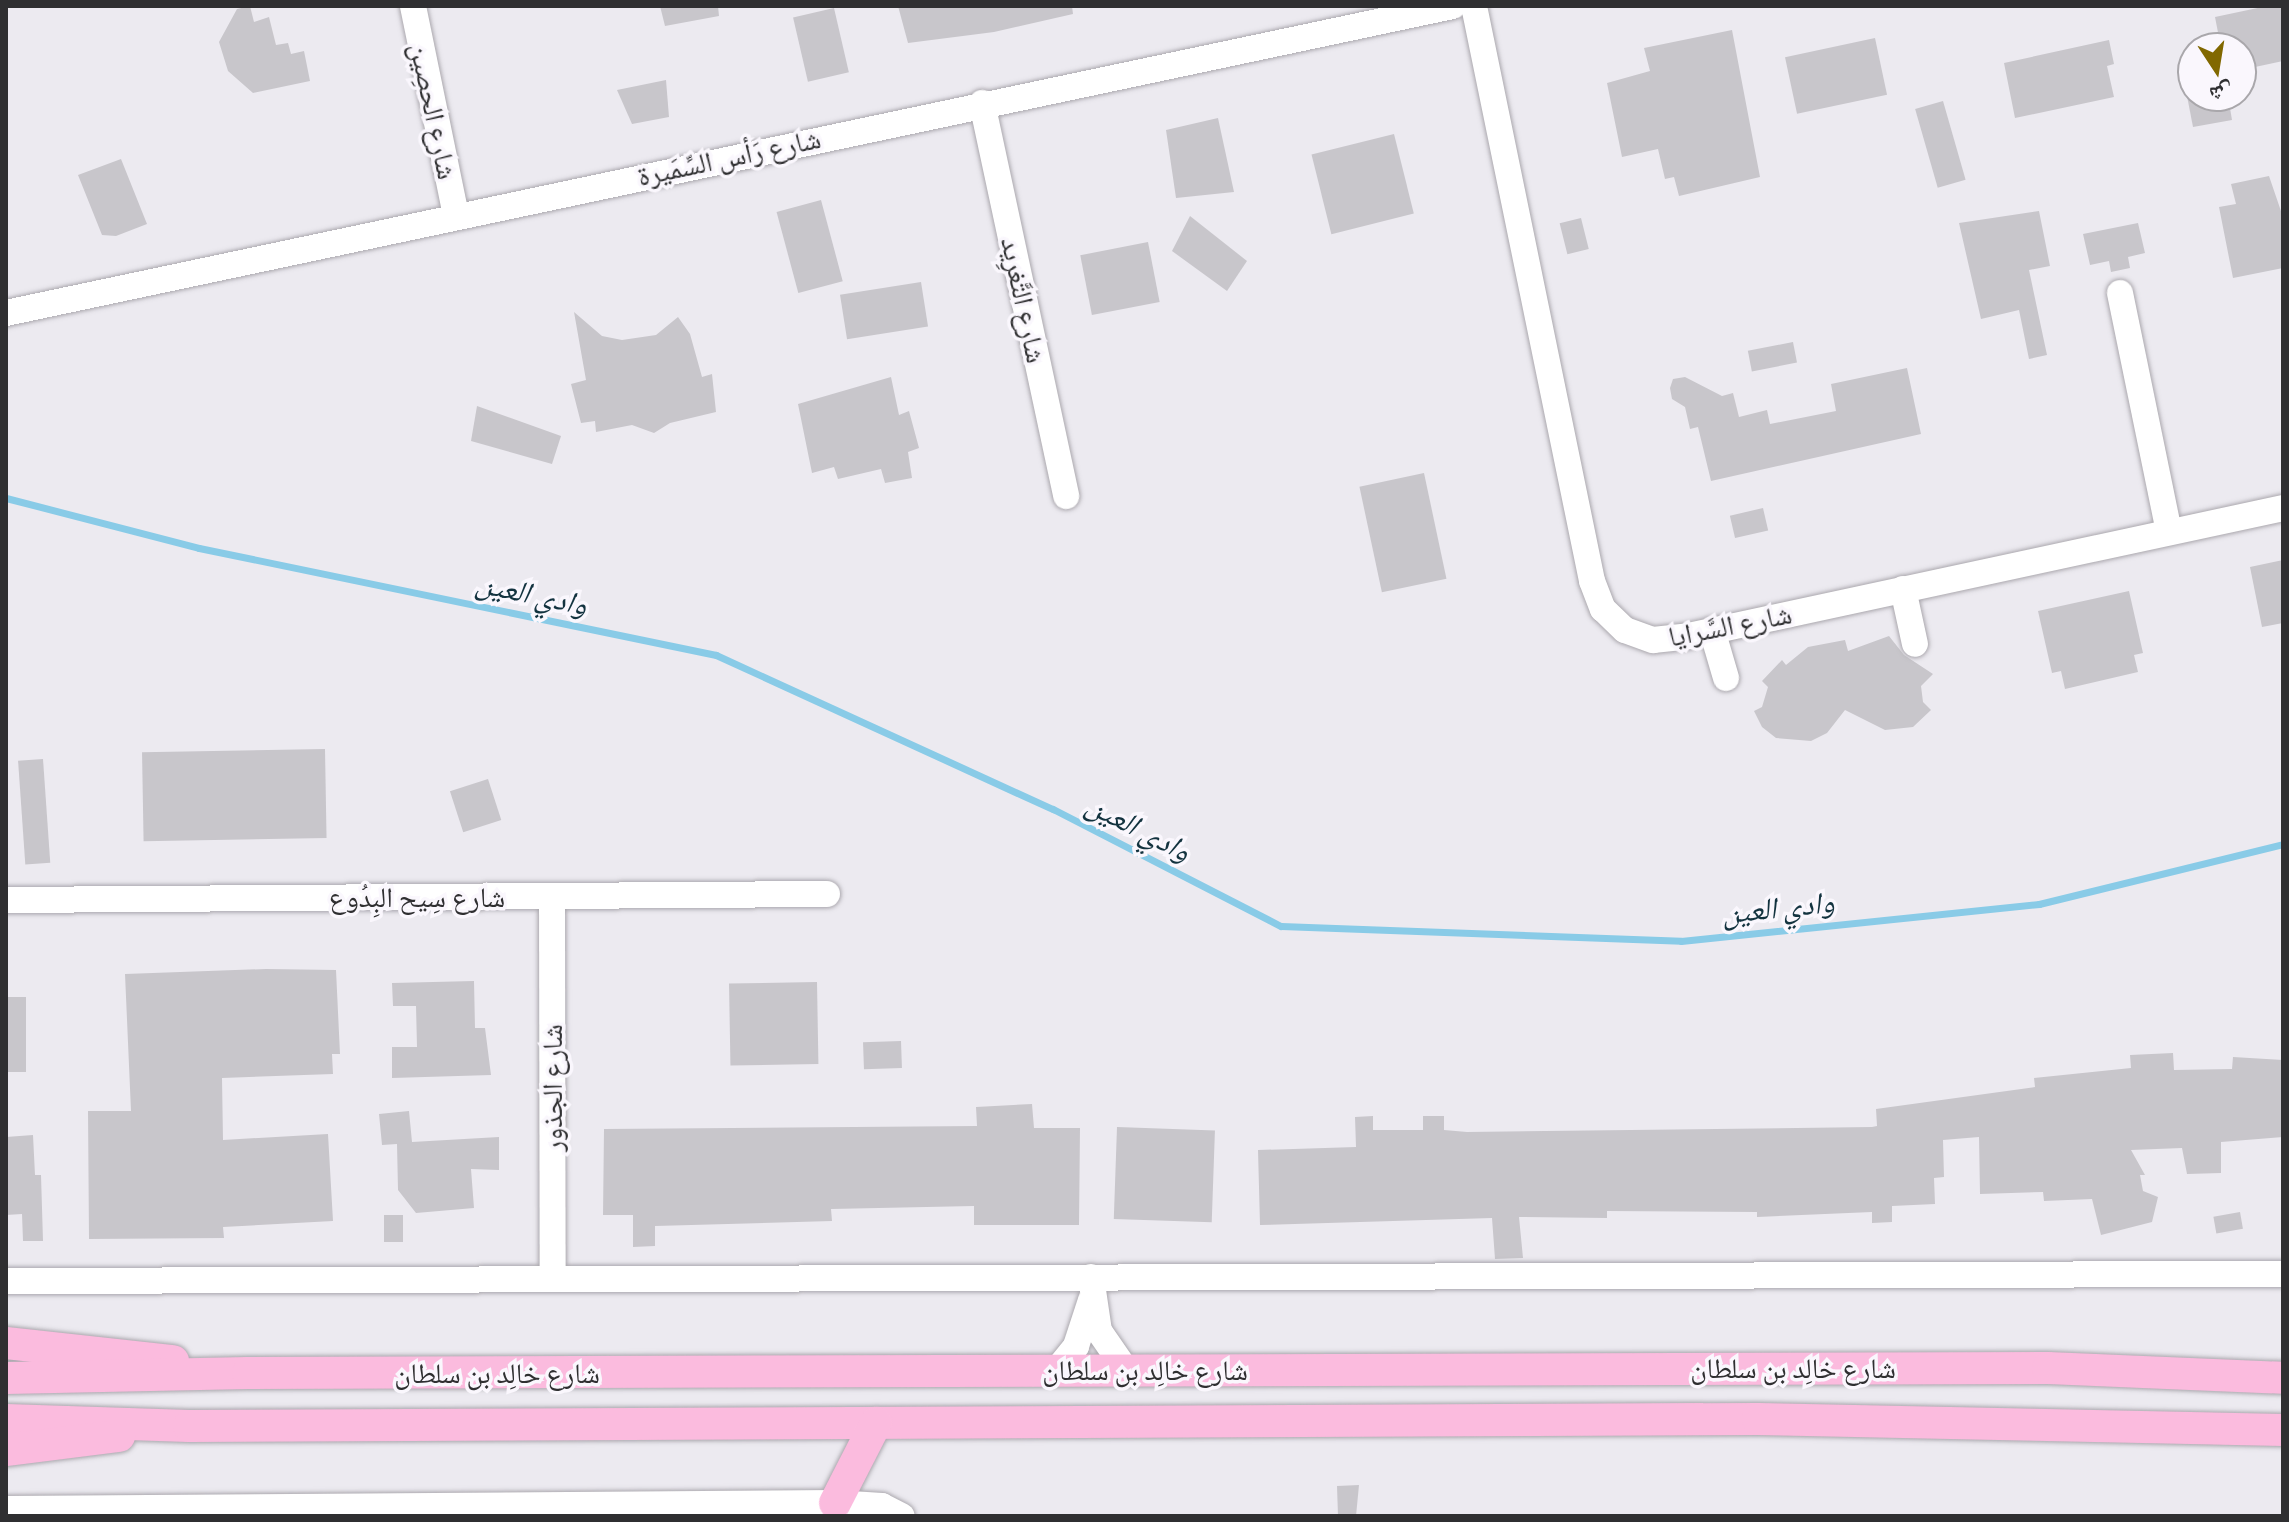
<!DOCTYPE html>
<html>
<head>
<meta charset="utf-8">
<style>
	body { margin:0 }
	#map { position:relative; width:2289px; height:1522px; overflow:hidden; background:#eceaf0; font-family:"PT Sans Narrow","Noto Naskh Arabic",sans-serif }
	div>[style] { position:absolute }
	.stream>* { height:7px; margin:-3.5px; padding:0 3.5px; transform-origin:3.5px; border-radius:3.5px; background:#89cbe7 }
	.building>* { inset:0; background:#c8c6cb; transform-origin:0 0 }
	.roads { filter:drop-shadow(0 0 2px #aba8ae) drop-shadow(0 0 2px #aba8ae) }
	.minor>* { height:26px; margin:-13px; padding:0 13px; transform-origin:13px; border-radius:13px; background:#fff }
	.major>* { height:32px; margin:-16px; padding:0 16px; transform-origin:16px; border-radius:16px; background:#fbbbde }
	span { translate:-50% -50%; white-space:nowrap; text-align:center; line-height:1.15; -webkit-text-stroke:7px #faf7fd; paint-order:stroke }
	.street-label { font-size:28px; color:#2f2f31 }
	.water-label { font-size:30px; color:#13333f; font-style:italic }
	.frame { position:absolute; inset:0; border:8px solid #2f2f31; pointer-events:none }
	.north { position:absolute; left:2177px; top:32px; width:80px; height:80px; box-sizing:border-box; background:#faf7fd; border:2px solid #a9a7ab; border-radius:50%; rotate:168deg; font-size:22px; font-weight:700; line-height:32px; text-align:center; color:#2f2f31 }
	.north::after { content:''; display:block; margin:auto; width:28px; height:36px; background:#816800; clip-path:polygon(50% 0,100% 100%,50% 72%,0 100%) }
</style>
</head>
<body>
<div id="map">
	<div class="stream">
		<i style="left:6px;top:498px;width:199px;rotate:14.5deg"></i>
		<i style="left:199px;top:548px;width:528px;rotate:11.69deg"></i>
		<i style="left:716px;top:655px;width:371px;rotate:24.6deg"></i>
		<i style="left:1053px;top:809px;width:256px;rotate:27.2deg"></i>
		<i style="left:1281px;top:926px;width:400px;rotate:2.1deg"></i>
		<i style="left:1681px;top:941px;width:360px;rotate:-5.9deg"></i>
		<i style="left:2039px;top:904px;width:251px;rotate:-13.8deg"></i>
	</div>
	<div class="building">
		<i style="clip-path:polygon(250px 6px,254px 22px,269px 17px,276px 45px,288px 43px,291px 54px,304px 51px,310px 81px,253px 93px,228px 71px,219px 42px,237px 9px)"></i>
		<i style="clip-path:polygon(660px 6px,718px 6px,719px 16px,665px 26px)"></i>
		<i style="clip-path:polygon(898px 6px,1072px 6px,1073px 14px,994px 32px,908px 43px)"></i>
		<i style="clip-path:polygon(2267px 6px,2283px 6px,2283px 61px,2241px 70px,2241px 48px,2221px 48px,2215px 17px)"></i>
		<i style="left:834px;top:8px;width:66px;height:42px;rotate:77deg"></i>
		<i style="clip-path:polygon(1732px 30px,1760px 177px,1679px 196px,1674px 177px,1665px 179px,1658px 149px,1622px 157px,1607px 83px,1650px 71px,1644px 48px)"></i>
		<i style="left:1875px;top:38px;width:58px;height:92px;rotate:78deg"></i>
		<i style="clip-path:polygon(2109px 40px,2114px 64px,2107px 66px,2114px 97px,2015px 118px,2004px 63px)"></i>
		<i style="clip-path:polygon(666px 80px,669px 117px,632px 124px,617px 90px)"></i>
		<i style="clip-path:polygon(2187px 96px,2228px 96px,2232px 120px,2193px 127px)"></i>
		<i style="left:1943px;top:101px;width:82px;height:29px;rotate:74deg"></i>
		<i style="clip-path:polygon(1218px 118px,1234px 192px,1176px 198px,1166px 130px)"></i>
		<i style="left:1394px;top:134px;width:82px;height:85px;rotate:76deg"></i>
		<i style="clip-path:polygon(121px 159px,147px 224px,116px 236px,102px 235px,78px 175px)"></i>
		<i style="clip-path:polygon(2269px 176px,2283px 217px,2283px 268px,2233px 278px,2219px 207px,2236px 204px,2231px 184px)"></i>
		<i style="left:821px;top:200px;width:84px;height:46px;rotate:75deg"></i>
		<i style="clip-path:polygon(2039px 211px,2050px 266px,2029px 270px,2047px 355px,2029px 359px,2019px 310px,1981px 319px,1959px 223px)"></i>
		<i style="clip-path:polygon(1190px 216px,1247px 261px,1227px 291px,1172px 251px)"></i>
		<i style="left:1581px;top:218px;width:32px;height:22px;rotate:76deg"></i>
		<i style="clip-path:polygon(2138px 223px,2145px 253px,2128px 257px,2130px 268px,2111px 272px,2109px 261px,2090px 265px,2083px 234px)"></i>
		<i style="left:1148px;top:242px;width:61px;height:69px;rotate:79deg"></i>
		<i style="left:921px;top:282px;width:45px;height:82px;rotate:81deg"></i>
		<i style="clip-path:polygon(574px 312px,602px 336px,622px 340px,656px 335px,678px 317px,690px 334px,702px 377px,712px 374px,716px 412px,670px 423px,654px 433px,632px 425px,596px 432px,595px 421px,581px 423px,571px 384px,586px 380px)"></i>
		<i style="left:1793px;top:342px;width:21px;height:46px;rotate:79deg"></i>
		<i style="clip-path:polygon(1907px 368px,1921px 434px,1711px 481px,1698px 427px,1690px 429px,1685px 407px,1672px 399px,1670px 388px,1673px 379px,1685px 377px,1722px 396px,1733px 393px,1739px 417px,1767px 410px,1770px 424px,1836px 411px,1831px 384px)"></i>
		<i style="clip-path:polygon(891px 377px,899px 415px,909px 411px,919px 448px,908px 452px,912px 478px,885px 483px,881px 469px,838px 479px,834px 467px,812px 473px,798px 404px)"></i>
		<i style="clip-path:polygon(477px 406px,561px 436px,552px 464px,471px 441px)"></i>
		<i style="left:1424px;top:473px;width:108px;height:66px;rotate:78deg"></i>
		<i style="left:1763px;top:508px;width:23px;height:34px;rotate:77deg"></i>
		<i style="clip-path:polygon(2283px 560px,2283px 623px,2262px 627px,2250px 567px)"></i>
		<i style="clip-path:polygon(2129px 591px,2143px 653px,2134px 655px,2138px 672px,2065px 689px,2061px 671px,2052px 673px,2038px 611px)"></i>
		<i style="clip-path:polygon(1889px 636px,1904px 655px,1933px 674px,1921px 686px,1923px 702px,1931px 710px,1913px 727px,1885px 730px,1845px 710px,1827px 733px,1811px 741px,1776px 738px,1762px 727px,1754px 711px,1762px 707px,1768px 687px,1762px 681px,1782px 660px,1786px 665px,1808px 647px,1845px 640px,1848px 651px)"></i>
		<i style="left:325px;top:749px;width:89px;height:183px;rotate:89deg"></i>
		<i style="left:43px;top:759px;width:104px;height:25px;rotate:86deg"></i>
		<i style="left:488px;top:779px;width:43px;height:40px;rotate:72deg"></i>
		<i style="clip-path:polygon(266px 969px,336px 970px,340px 1054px,332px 1054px,333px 1074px,222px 1078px,223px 1140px,328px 1134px,333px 1221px,223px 1227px,224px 1238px,89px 1239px,88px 1111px,131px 1111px,125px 974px)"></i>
		<i style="clip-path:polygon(474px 981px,475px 1028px,485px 1028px,491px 1075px,392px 1078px,392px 1047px,417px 1047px,416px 1006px,393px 1006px,392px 983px)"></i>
		<i style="left:817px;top:982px;width:82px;height:88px;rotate:89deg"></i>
		<i style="left:26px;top:997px;width:75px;height:20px;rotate:90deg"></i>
		<i style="left:901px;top:1041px;width:27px;height:38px;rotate:88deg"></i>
		<i style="clip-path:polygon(2173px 1053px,2174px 1070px,2232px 1069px,2233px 1057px,2283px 1060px,2283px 1137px,2221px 1142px,2221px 1173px,2187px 1174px,2182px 1148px,2131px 1150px,2145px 1175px,2140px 1175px,2143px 1191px,2158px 1197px,2152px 1222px,2101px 1235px,2092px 1199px,2044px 1201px,2043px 1192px,1980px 1194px,1979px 1137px,1943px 1140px,1944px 1177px,1934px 1178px,1935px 1204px,1892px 1206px,1892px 1222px,1872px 1223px,1872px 1212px,1757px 1217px,1757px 1212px,1607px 1211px,1607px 1218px,1519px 1217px,1523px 1258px,1495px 1259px,1492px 1218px,1260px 1225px,1258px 1150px,1356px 1147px,1355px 1117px,1373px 1116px,1373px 1130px,1423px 1130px,1423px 1116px,1444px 1116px,1444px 1130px,1467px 1132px,1872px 1127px,1877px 1126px,1876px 1109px,2035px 1087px,2034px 1078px,2131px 1068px,2130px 1055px)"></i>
		<i style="clip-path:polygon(1032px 1104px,1034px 1128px,1080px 1128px,1079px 1225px,974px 1225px,974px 1206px,831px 1209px,832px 1221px,655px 1226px,655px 1246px,633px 1247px,633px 1215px,603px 1215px,604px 1129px,977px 1126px,976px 1107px)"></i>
		<i style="clip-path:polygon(409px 1111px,412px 1142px,499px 1137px,499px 1170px,471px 1169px,474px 1208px,416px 1213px,398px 1190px,397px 1144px,382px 1145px,379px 1114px)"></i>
		<i style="left:1117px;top:1127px;width:98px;height:92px;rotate:2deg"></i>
		<i style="clip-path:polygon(33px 1135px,35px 1175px,41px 1175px,43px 1241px,23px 1241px,22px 1214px,6px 1215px,6px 1137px)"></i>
		<i style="left:2240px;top:1212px;width:17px;height:27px;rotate:80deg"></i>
		<i style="left:384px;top:1215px;width:19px;height:27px"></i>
		<i style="clip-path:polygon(1359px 1485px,1356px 1516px,1338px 1516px,1337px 1486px)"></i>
	</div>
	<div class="roads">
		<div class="minor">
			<i style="left:413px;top:6px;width:214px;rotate:78.4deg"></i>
			<i style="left:1474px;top:6px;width:587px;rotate:78.4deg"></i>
			<i style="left:1592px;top:581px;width:30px;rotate:69deg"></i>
			<i style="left:1603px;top:609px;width:30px;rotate:44deg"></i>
			<i style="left:1625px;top:630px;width:30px;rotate:20deg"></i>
			<i style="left:1653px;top:640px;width:31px;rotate:-6deg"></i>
			<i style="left:1684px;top:637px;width:613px;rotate:-12.15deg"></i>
			<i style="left:982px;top:103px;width:402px;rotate:77.9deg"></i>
			<i style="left:2120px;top:293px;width:243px;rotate:78.4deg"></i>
			<i style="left:6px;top:313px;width:1479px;rotate:-11.98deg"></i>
			<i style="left:1903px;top:589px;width:56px;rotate:77.7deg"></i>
			<i style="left:1712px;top:630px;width:50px;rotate:73.7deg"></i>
			<i style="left:552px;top:896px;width:383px;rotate:89.9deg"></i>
			<i style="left:6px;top:900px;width:821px;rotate:-0.42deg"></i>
			<i style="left:1091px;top:1277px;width:55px;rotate:81.6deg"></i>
			<i style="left:1099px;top:1331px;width:47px;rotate:55.3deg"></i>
			<i style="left:6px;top:1281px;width:2277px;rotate:-0.18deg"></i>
			<i style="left:1056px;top:1371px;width:32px;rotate:-51deg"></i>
			<i style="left:1076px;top:1346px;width:48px;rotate:-71.9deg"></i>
			<i style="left:6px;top:1509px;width:829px;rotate:-0.41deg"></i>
			<i style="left:835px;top:1503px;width:47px;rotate:3.7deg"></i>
			<i style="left:882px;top:1506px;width:22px;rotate:27deg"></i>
		</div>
		<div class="major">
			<i style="left:6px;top:1343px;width:168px;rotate:6.2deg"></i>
			<i style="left:6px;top:1378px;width:242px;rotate:-1.2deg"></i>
			<i style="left:248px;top:1373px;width:1800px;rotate:-0.16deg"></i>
			<i style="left:2048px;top:1368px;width:235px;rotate:2.4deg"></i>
			<i style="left:6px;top:1420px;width:183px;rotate:1.9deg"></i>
			<i style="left:189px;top:1426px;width:1569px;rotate:-0.26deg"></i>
			<i style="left:1758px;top:1419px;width:525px;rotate:1.2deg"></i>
			<i style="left:6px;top:1450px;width:114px;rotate:-7.1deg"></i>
			<i style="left:835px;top:1503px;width:90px;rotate:-62.9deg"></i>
		</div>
	</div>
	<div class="street-label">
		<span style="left:434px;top:111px;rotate:78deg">شارع الحصِين</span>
		<span style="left:729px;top:157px;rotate:-12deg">شارع رَأس السِّمَيرة</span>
		<span style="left:1024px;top:300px;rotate:78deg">شارع التَّغرِيد</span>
		<span style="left:1730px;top:625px;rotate:-11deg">شارع السَّرايا</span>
		<span style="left:417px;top:897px">شارع سِيح البِدُوع</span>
		<span style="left:552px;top:1088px;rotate:-90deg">شارع الجذور</span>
		<span style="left:1793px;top:1368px">شارع خالِد بن سلطان</span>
		<span style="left:1145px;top:1370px">شارع خالِد بن سلطان</span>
		<span style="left:497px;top:1373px">شارع خالِد بن سلطان</span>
	</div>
	<div class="water-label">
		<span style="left:532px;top:593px;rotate:12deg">وادي العين</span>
		<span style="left:1139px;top:827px;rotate:27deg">وادي العين</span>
		<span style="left:1778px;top:907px;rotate:-6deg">وادي العين</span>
	</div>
	<div class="frame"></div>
	<div class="north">ش</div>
</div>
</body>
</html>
